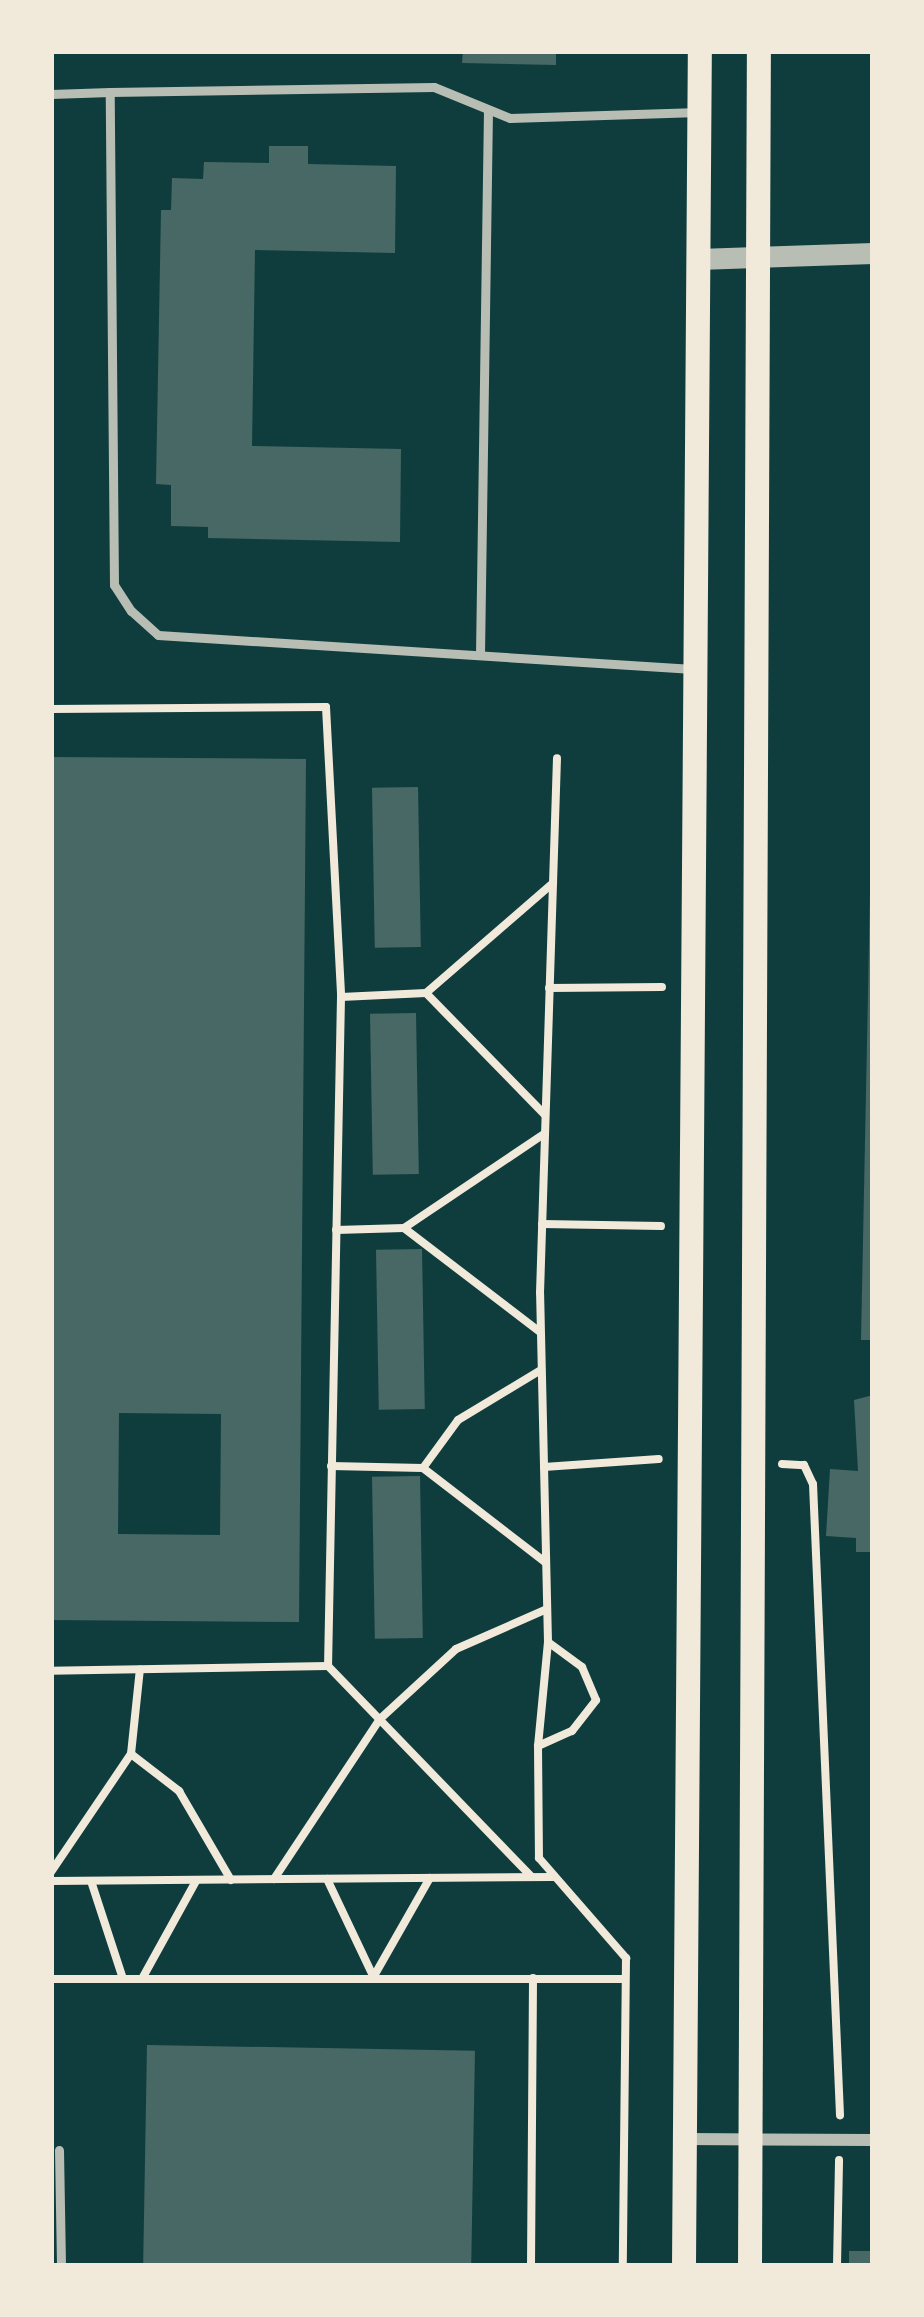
<!DOCTYPE html>
<html>
<head>
<meta charset="utf-8">
<style>
	body { margin:0 }
	#map { position:relative; width:924px; height:2317px; overflow:hidden; background:#0f3d3e; font-family:"Fira Sans",sans-serif }
	div>[style] { position:absolute }
	.building>* { inset:0; background:#486865; transform-origin:0 0 }
	.path>* { height:8px; margin:-4px; padding:0 4px; transform-origin:4px; border-radius:4px; background:#f1e9da }
	.service>* { height:9px; margin:-4.5px; padding:0 4.5px; transform-origin:4.5px; border-radius:4.5px; background:#b8beb3 }
	.minor>* { height:12px; margin:-6px; padding:0 6px; transform-origin:6px; border-radius:6px; background:#b8beb3 }
	.tertiary>* { height:21px; margin:-10.5px; padding:0 10.5px; transform-origin:10.5px; border-radius:10.5px; background:#b8beb3 }
	.secondary>* { height:24px; margin:-12px; padding:0 12px; transform-origin:12px; border-radius:12px; background:#f1e9da }
	span { translate:-50% -50%; white-space:nowrap; text-align:center; line-height:1.15; -webkit-text-stroke:12px #f1e9da; paint-order:stroke }
	.frame { position:absolute; inset:0; border:54px solid #f1e9da; pointer-events:none }
</style>
</head>
<body>
<div id="map">
	<div class="building">
		<i style="clip-path:polygon(463px 51px,556px 51px,556px 65px,462px 63px)"></i>
		<i style="clip-path:polygon(269px 146px,308px 146px,308px 164px,396px 166px,395px 253px,255px 250px,252px 446px,401px 449px,400px 542px,208px 538px,208px 527px,171px 526px,171px 485px,156px 484px,161px 210px,171px 210px,172px 178px,203px 179px,204px 162px,269px 163px)"></i>
		<i style="clip-path:polygon(873px 744px,873px 1340px,861px 1340px)"></i>
		<i style="clip-path:polygon(evenodd,51px 757px,306px 759px,299px 1622px,51px 1620px,51px 757px,119px 1413px,221px 1414px,220px 1535px,118px 1534px,119px 1413px)"></i>
		<i style="left:418px;top:787px;width:160px;height:46px;rotate:89deg"></i>
		<i style="left:416px;top:1013px;width:161px;height:46px;rotate:89deg"></i>
		<i style="left:422px;top:1249px;width:160px;height:46px;rotate:89deg"></i>
		<i style="clip-path:polygon(873px 1395px,873px 1552px,856px 1552px,856px 1538px,826px 1536px,830px 1469px,858px 1471px,854px 1400px)"></i>
		<i style="left:420px;top:1476px;width:162px;height:48px;rotate:89deg"></i>
		<i style="left:147px;top:2045px;width:328px;height:221px;rotate:1deg"></i>
		<i style="left:849px;top:2251px;width:24px;height:15px"></i>
	</div>
	<div class="path">
		<i style="left:51px;top:709px;width:275px;rotate:-0.4deg"></i>
		<i style="left:326px;top:707px;width:290px;rotate:87deg"></i>
		<i style="left:341px;top:997px;width:669px;rotate:91.11deg"></i>
		<i style="left:328px;top:1666px;width:277px;rotate:179deg"></i>
		<i style="left:549px;top:988px;width:113px;rotate:-0.5deg"></i>
		<i style="left:426px;top:993px;width:170px;rotate:45.7deg"></i>
		<i style="left:341px;top:997px;width:85px;rotate:-2.7deg"></i>
		<i style="left:426px;top:993px;width:168px;rotate:-40.9deg"></i>
		<i style="left:542px;top:1224px;width:119px;rotate:1deg"></i>
		<i style="left:404px;top:1228px;width:171px;rotate:37.4deg"></i>
		<i style="left:336px;top:1230px;width:68px;rotate:-1.7deg"></i>
		<i style="left:404px;top:1228px;width:169px;rotate:-33.9deg"></i>
		<i style="left:782px;top:1464px;width:22px;rotate:3deg"></i>
		<i style="left:804px;top:1465px;width:21px;rotate:65deg"></i>
		<i style="left:813px;top:1484px;width:632px;rotate:87.55deg"></i>
		<i style="left:331px;top:1466px;width:92px;rotate:1.2deg"></i>
		<i style="left:423px;top:1468px;width:59px;rotate:-53.9deg"></i>
		<i style="left:458px;top:1420px;width:97px;rotate:-31.1deg"></i>
		<i style="left:544px;top:1467px;width:115px;rotate:-4deg"></i>
		<i style="left:423px;top:1468px;width:154px;rotate:37.6deg"></i>
		<i style="left:548px;top:1642px;width:349px;rotate:-91.3deg"></i>
		<i style="left:540px;top:1293px;width:535px;rotate:-88.18deg"></i>
		<i style="left:328px;top:1666px;width:292px;rotate:46deg"></i>
		<i style="left:538px;top:1746px;width:37px;rotate:-24deg"></i>
		<i style="left:572px;top:1731px;width:39px;rotate:-52deg"></i>
		<i style="left:596px;top:1700px;width:36px;rotate:-113deg"></i>
		<i style="left:582px;top:1667px;width:42px;rotate:-143.7deg"></i>
		<i style="left:548px;top:1642px;width:104px;rotate:95.5deg"></i>
		<i style="left:538px;top:1746px;width:112px;rotate:89.5deg"></i>
		<i style="left:539px;top:1858px;width:133px;rotate:49deg"></i>
		<i style="left:626px;top:1958px;width:308px;rotate:90.6deg"></i>
		<i style="left:131px;top:1754px;width:61px;rotate:37.6deg"></i>
		<i style="left:179px;top:1791px;width:103px;rotate:59.7deg"></i>
		<i style="left:51px;top:1872px;width:143px;rotate:-55.9deg"></i>
		<i style="left:131px;top:1754px;width:85px;rotate:-84deg"></i>
		<i style="left:274px;top:1879px;width:192px;rotate:-56.5deg"></i>
		<i style="left:380px;top:1719px;width:103px;rotate:-42.6deg"></i>
		<i style="left:456px;top:1649px;width:99px;rotate:-23.7deg"></i>
		<i style="left:327px;top:1879px;width:107px;rotate:64.6deg"></i>
		<i style="left:51px;top:1881px;width:502px;rotate:-0.46deg"></i>
		<i style="left:91px;top:1881px;width:100px;rotate:71.9deg"></i>
		<i style="left:374px;top:1976px;width:113px;rotate:-60.3deg"></i>
		<i style="left:143px;top:1977px;width:110px;rotate:-61.1deg"></i>
		<i style="left:51px;top:1979px;width:574px"></i>
		<i style="left:531px;top:2266px;width:288px;rotate:-89.6deg"></i>
		<i style="left:837px;top:2266px;width:106px;rotate:-88.9deg"></i>
	</div>
	<div class="service">
		<i style="left:51px;top:94px;width:59px;rotate:-1.9deg"></i>
		<i style="left:480px;top:655px;width:544px;rotate:-89.16deg"></i>
		<i style="left:693px;top:669px;width:536px;rotate:-176.36deg"></i>
		<i style="left:158px;top:635px;width:36px;rotate:-138deg"></i>
		<i style="left:131px;top:611px;width:31px;rotate:-123deg"></i>
		<i style="left:114px;top:585px;width:493px;rotate:-90.5deg"></i>
		<i style="left:110px;top:92px;width:324px;rotate:-0.9deg"></i>
		<i style="left:434px;top:87px;width:82px;rotate:22.2deg"></i>
		<i style="left:510px;top:118px;width:189px;rotate:-1.8deg"></i>
		<i style="left:59px;top:2150px;width:116px;rotate:89deg"></i>
	</div>
	<div class="minor">
		<i style="left:685px;top:2139px;width:188px;rotate:0.3deg"></i>
	</div>
	<div class="tertiary">
		<i style="left:698px;top:259px;width:175px;rotate:-2deg"></i>
	</div>
	<div class="secondary">
		<i style="left:684px;top:2266px;width:2215px;rotate:-89.59deg"></i>
		<i style="left:750px;top:2266px;width:2215px;rotate:-89.77deg"></i>
	</div>
	<div class="frame"></div>
</div>
</body>
</html>
